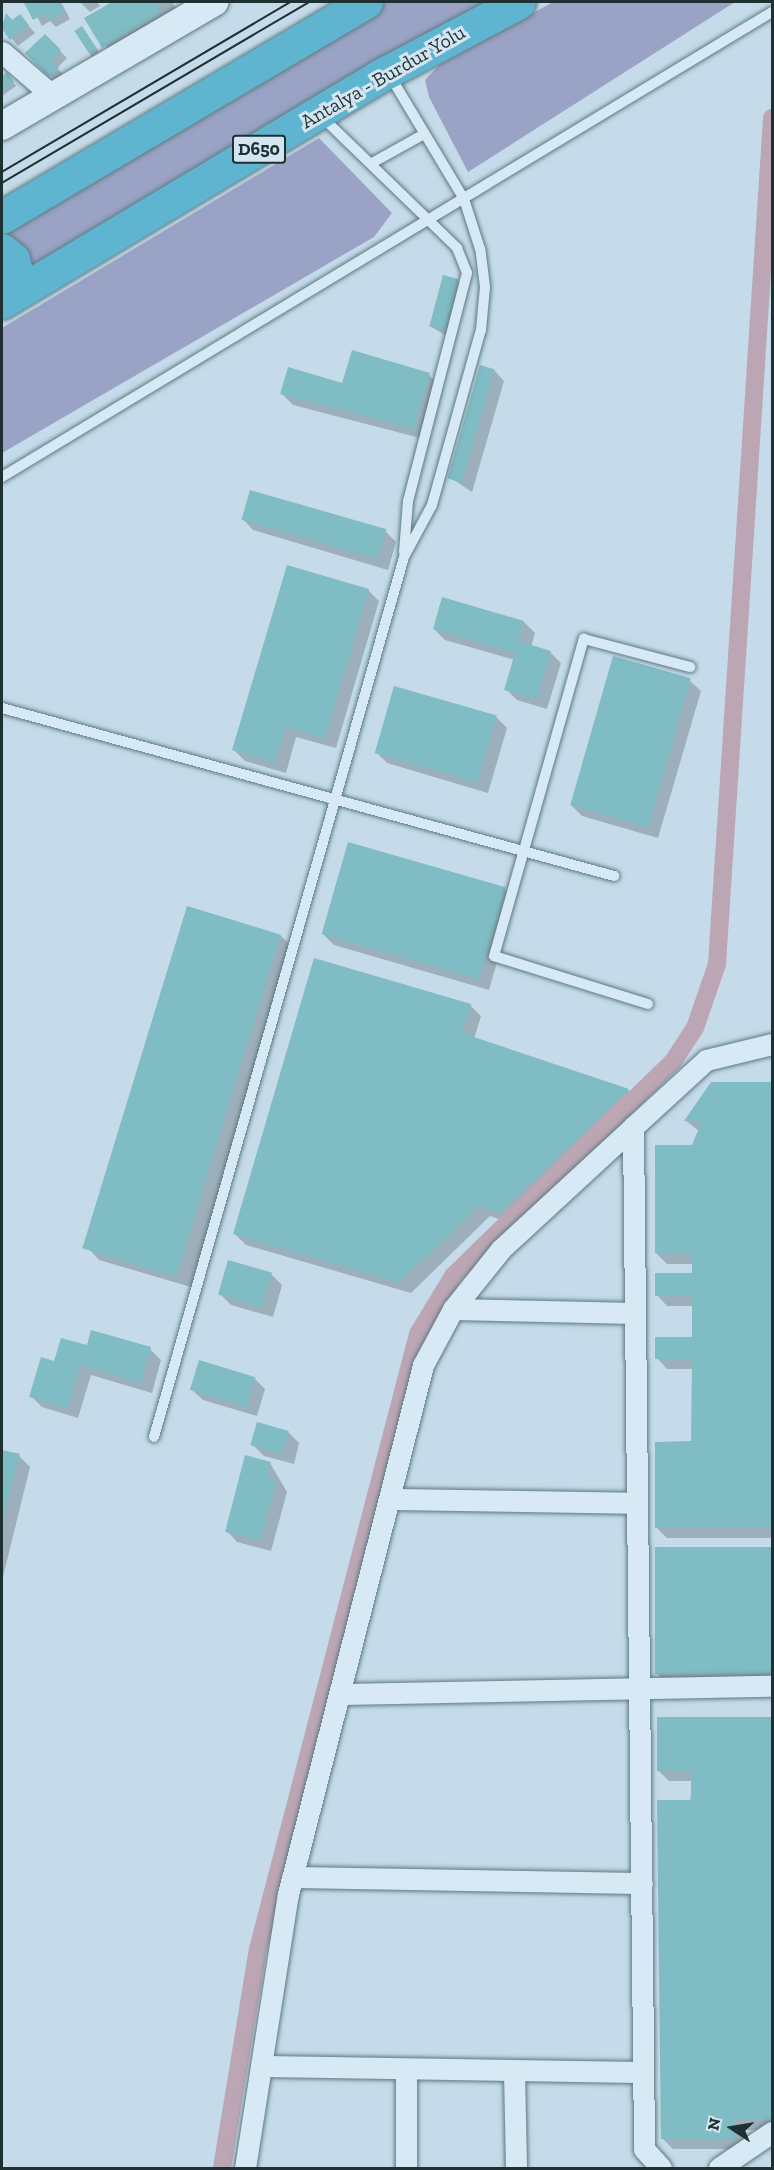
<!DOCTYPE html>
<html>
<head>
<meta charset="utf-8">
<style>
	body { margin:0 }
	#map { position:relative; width:774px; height:2170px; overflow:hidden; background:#c5dbe9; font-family:"Zilla Slab",serif }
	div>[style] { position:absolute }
	.green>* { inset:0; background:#9aa3c5 }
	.shadow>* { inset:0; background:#0003 }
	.canal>* { height:18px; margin:-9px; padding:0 9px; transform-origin:9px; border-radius:9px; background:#bca6b4 }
	.building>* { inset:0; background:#7fbcc3; transform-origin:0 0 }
	.roads { filter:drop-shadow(0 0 2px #5d7a81) drop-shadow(0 0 2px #5d7a81) }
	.lane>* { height:10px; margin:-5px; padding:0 5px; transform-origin:5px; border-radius:5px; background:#d7e9f4 }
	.street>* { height:21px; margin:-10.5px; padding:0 10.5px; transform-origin:10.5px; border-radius:10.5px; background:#d7e9f4 }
	.secondary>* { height:28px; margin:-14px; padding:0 14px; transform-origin:14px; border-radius:14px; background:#d7e9f4 }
	.highway>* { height:33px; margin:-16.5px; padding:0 16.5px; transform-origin:16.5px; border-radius:16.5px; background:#5fb4cf }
	.tram>* { height:1.5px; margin:-0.75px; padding:0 0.75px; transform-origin:0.75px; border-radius:0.75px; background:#1f3033 }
	span { translate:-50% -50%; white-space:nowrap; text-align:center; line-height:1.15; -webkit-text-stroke:6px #d3e5f1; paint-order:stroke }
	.shield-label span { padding:2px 4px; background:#d3e5f1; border:2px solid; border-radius:4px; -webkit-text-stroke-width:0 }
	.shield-label { font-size:18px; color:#1f3033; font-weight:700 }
	.street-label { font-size:20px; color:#1f3033 }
	.frame { position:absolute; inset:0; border:3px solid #1f3033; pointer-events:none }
	.north { position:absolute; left:702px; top:2098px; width:60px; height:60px; -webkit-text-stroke:4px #d3e5f1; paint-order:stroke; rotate:282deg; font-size:16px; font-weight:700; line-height:24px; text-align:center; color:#1f3033 }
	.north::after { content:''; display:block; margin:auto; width:21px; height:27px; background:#1f3033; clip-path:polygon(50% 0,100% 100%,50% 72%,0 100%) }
</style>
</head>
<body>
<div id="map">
	<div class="green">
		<i style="clip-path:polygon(383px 2px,485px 2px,32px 274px,25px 250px,2px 234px)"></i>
		<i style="clip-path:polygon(553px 2px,735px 2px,468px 172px,429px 97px,425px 80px,439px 65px)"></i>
		<i style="clip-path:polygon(319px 138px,392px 213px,374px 237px,2px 453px,2px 328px)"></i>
	</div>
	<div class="shadow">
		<i style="clip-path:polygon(29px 2px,61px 2px,70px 19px,56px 27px,50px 21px,42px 26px)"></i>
		<i style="clip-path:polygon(80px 2px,97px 2px,100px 6px,90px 12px)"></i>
		<i style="clip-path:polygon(114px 2px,172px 2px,178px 11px,114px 58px,86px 19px)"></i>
		<i style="clip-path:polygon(6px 15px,13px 21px,20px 16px,35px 33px,18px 46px,2px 26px)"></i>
		<i style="clip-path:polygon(85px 31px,99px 52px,92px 57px,76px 32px)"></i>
		<i style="clip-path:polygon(45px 36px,67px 58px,57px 68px,65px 76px,58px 83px,27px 53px)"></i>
		<i style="clip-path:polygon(7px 74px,16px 86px,2px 96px,2px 76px)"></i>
		<i style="clip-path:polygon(457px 281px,468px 291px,453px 340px,430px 326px)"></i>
		<i style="clip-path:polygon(494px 370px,504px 381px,472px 492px,449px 477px)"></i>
		<i style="clip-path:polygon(429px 375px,440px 386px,424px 439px,293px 405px,282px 394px)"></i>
		<i style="clip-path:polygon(243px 519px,385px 531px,396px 542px,388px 570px,253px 530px)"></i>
		<i style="clip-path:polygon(368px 590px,379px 601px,336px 748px,296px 737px,286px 773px,245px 761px,234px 750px)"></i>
		<i style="clip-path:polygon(524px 622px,535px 633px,531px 647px,550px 652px,561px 663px,547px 709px,517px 700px,506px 689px,515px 660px,445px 640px,434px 629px)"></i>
		<i style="clip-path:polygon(690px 681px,701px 691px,658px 838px,582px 816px,571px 805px)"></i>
		<i style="clip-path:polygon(496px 717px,507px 728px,488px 793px,387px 763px,376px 752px)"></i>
		<i style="clip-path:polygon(504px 889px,515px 900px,489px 990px,334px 945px,323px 934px)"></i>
		<i style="clip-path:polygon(280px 935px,291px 946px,191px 1287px,99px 1260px,89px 1249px)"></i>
		<i style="clip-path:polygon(470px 1005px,481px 1016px,474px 1039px,628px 1090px,639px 1101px,510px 1223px,490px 1216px,411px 1293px,246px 1245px,235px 1234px)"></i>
		<i style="clip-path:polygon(711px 1083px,772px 1083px,772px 1538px,667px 1538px,656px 1527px,693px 1443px,693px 1369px,667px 1369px,657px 1358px,693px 1339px,693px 1306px,667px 1306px,657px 1295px,693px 1274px,693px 1264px,667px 1264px,656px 1253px,699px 1131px,686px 1121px)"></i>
		<i style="clip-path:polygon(271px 1274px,282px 1285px,273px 1317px,231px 1305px,220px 1294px)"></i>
		<i style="clip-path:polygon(88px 1347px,150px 1349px,161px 1360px,152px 1393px,91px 1375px,78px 1418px,42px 1407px,31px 1396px,55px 1363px)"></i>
		<i style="clip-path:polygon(254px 1378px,265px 1389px,257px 1416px,203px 1400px,192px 1390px)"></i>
		<i style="clip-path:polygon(288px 1432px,299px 1443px,294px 1464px,264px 1456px,253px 1445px)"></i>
		<i style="clip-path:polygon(2px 1451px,19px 1456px,30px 1467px,2px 1581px)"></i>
		<i style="clip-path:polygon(270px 1463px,287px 1492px,271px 1551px,237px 1542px,227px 1531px)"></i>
		<i style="clip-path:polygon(656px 1548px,772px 1548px,772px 1684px,667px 1684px,656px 1673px)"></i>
		<i style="clip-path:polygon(658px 1719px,772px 1719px,772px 2130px,746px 2130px,746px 2149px,673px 2149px,662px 2138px,692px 1781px,669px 1781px,658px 1770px)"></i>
	</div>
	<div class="canal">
		<i style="left:222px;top:2168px;width:222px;rotate:-80.7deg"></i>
		<i style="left:258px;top:1949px;width:635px;rotate:-75.42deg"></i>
		<i style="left:418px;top:1334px;width:68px;rotate:-58.9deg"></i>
		<i style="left:453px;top:1276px;width:309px;rotate:-44.3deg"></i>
		<i style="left:674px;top:1060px;width:38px;rotate:-57deg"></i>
		<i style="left:695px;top:1028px;width:68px;rotate:-71deg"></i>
		<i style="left:717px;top:964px;width:848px;rotate:-86.28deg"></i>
	</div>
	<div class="building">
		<i style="clip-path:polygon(59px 2px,64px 12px,48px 21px,44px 14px,33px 20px,24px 3px)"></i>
		<i style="clip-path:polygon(112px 2px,130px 3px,165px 2px,157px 7px,160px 12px,102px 48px,84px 18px)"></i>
		<i style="clip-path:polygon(6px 13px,12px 20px,20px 14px,29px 25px,10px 40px,2px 29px)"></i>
		<i style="left:82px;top:26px;width:27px;height:9px;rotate:57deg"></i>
		<i style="clip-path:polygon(45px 34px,61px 50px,51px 60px,59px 68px,49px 77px,25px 53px)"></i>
		<i style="clip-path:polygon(7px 72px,14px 82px,2px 91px,2px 77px)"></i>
		<i style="left:443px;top:275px;width:16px;height:53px;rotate:15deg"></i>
		<i style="clip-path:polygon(352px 350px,430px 373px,414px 429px,280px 394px,288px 367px,342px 383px)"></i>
		<i style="left:480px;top:365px;width:15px;height:118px;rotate:16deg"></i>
		<i style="left:250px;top:490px;width:142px;height:31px;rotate:16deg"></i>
		<i style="clip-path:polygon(287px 565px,369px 589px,325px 738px,285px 727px,275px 763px,232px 750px)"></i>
		<i style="clip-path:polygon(442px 597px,524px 621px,519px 641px,551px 651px,537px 699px,504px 690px,515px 653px,433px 629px)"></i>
		<i style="left:613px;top:656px;width:81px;height:155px;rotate:16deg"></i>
		<i style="left:394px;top:686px;width:107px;height:70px;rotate:16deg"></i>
		<i style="left:348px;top:842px;width:164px;height:96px;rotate:16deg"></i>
		<i style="left:187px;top:906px;width:98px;height:358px;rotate:17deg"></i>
		<i style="clip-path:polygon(314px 958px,471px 1004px,462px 1033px,629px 1089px,499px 1213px,479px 1206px,399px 1283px,233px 1234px)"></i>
		<i style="clip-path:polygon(711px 1082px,772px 1082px,772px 1528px,655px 1528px,655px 1442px,691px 1441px,692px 1359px,655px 1359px,655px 1337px,692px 1337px,692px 1296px,655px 1296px,655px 1273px,692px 1273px,692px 1253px,655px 1253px,655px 1145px,692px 1145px,702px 1121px,684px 1121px)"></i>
		<i style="left:228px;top:1260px;width:46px;height:36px;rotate:16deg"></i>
		<i style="clip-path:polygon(91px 1330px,151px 1347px,141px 1383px,80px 1365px,68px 1408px,29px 1397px,41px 1357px,54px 1361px,61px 1338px,87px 1345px)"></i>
		<i style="left:199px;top:1360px;width:59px;height:31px;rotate:17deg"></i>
		<i style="left:257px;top:1422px;width:33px;height:24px;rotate:16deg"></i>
		<i style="clip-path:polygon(2px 1450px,20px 1454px,2px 1524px)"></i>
		<i style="clip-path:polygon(245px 1455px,271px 1462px,267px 1477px,276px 1480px,261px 1541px,225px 1532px)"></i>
		<i style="left:655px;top:1547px;width:117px;height:127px"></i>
		<i style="clip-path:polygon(657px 1717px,772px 1717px,772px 2120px,736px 2120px,736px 2139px,661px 2139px,657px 1800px,691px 1800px,691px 1771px,657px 1771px)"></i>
	</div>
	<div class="roads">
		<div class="lane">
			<i style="left:321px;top:116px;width:190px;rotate:44.1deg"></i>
			<i style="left:457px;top:248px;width:27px;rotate:68deg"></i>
			<i style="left:467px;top:273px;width:236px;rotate:104.5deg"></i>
			<i style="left:408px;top:501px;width:51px;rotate:94.5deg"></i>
			<i style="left:372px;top:163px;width:60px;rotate:-29.1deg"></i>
			<i style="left:2px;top:477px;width:900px;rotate:-31.13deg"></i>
			<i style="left:2px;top:708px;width:635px;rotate:15.35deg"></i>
			<i style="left:648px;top:1004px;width:161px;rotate:-162.7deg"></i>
			<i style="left:494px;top:956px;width:330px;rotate:-74.2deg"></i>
			<i style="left:584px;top:639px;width:110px;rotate:14.8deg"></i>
			<i style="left:154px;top:1437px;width:915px;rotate:-74.14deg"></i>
			<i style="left:404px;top:557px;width:59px;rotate:-61.7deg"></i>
			<i style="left:432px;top:505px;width:182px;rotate:-74.4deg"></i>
			<i style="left:481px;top:330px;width:43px;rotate:-84.7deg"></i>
			<i style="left:485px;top:287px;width:38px;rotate:-97deg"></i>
			<i style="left:480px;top:249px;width:52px;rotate:-107.7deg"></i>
			<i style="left:464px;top:199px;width:146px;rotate:-121deg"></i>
		</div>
		<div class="street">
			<i style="left:2px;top:52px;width:67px;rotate:40.8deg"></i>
			<i style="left:633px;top:1127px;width:1022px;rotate:89.38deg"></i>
			<i style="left:644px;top:2149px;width:25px;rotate:48deg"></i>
			<i style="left:453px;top:1309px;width:182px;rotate:1.3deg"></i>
			<i style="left:391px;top:1499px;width:246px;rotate:0.9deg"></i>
			<i style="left:340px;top:1694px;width:432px;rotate:-1.1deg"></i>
			<i style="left:292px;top:1877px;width:350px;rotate:1deg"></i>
			<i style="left:261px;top:2066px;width:382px;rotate:0.9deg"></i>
			<i style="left:406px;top:2070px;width:98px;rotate:90deg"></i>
			<i style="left:514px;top:2071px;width:97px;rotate:88.8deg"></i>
			<i style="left:245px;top:2168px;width:277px;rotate:-81.1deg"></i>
			<i style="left:288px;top:1894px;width:546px;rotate:-75.68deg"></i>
			<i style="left:423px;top:1365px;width:64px;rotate:-61.8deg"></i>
			<i style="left:453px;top:1309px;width:77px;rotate:-51.3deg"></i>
			<i style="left:501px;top:1249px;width:180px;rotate:-42.7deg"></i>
			<i style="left:633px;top:1127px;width:99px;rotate:-42.5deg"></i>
			<i style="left:706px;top:1060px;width:68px;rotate:-13.6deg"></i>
			<i style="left:719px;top:2168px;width:64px;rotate:-34.2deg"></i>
		</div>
		<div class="secondary">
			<i style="left:2px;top:126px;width:246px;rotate:-30.3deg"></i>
		</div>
		<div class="highway">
			<i style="left:2px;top:217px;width:423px;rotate:-30.6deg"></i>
			<i style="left:2px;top:250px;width:14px;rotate:39deg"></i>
			<i style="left:13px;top:259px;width:12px;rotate:76deg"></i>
			<i style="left:16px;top:271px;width:33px;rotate:115deg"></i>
			<i style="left:2px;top:302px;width:448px;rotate:-30.9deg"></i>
			<i style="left:387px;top:72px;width:149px;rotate:-27.9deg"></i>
		</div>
	</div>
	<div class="tram">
		<i style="left:2px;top:172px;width:335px;rotate:-30.5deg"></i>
		<i style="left:2px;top:183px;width:356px;rotate:-30.5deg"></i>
	</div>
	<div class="shield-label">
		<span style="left:259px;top:149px">D650</span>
	</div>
	<div class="street-label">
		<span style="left:383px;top:77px;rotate:-30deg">Antalya - Burdur Yolu</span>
	</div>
	<div class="frame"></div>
	<div class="north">N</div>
</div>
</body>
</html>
